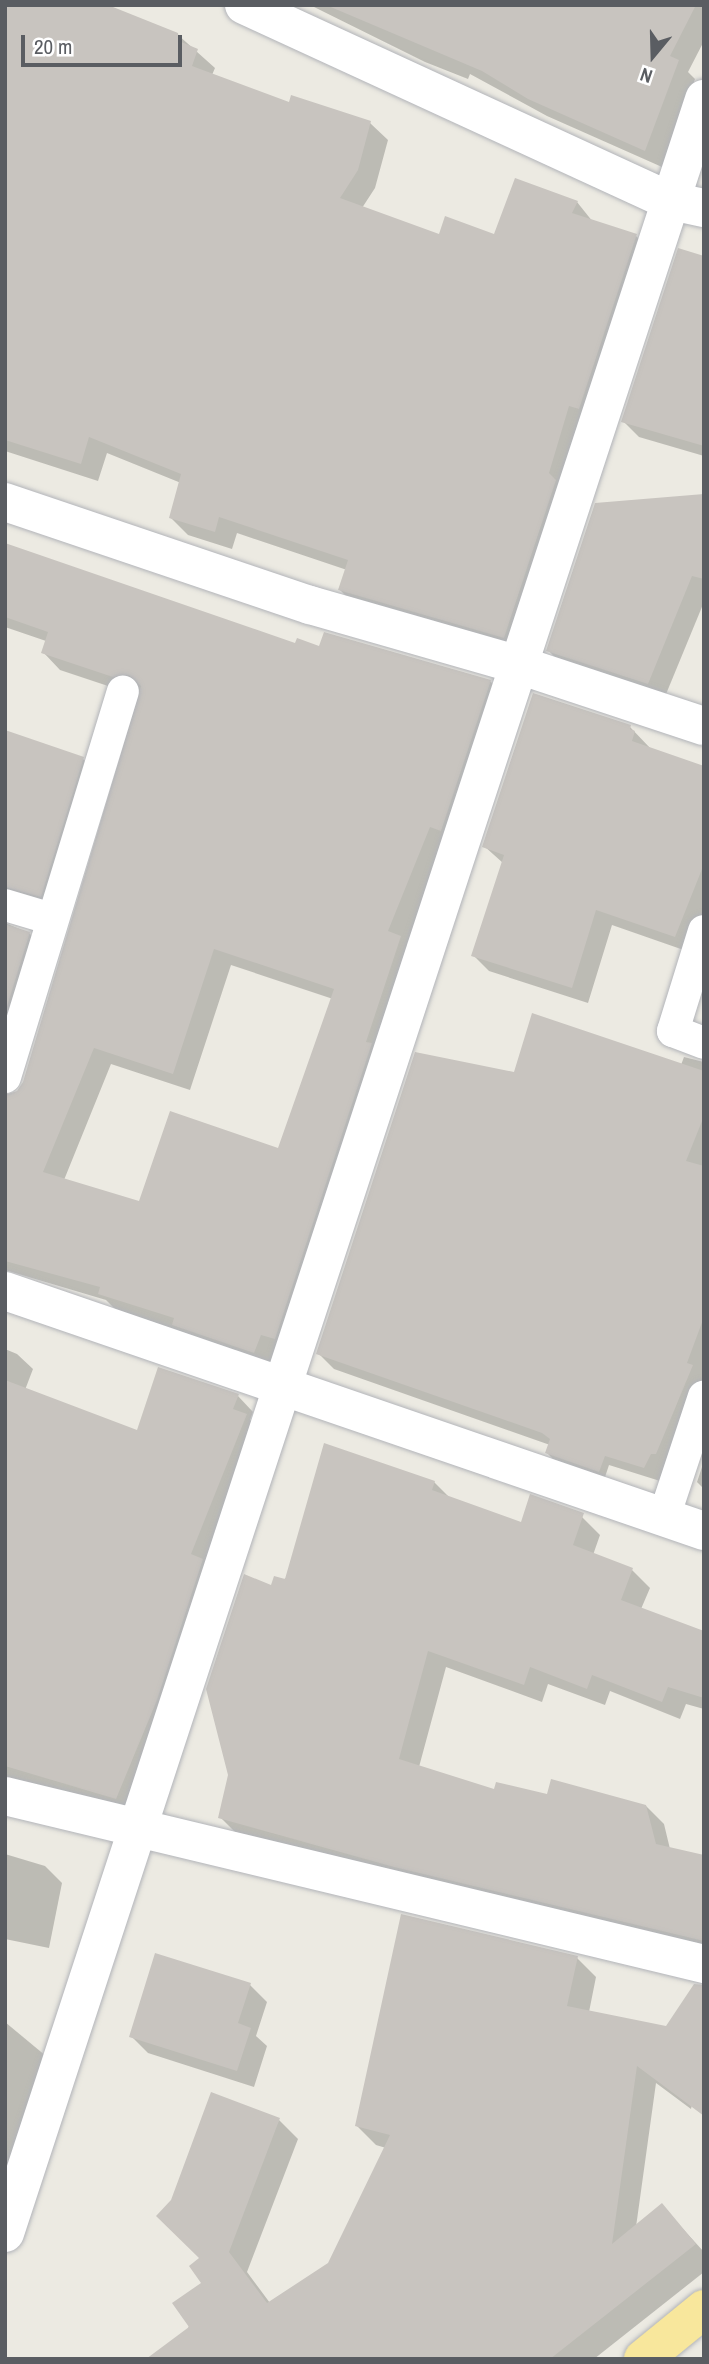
<!DOCTYPE html>
<html>
<head>
<meta charset="utf-8">
<style>
	body { margin:0 }
	#map { position:relative; width:709px; height:2364px; overflow:hidden; background:#eceae2; font-family:"Archivo Narrow",sans-serif }
	div>[style] { position:absolute }
	.shadow>* { inset:0; background:#0003 }
	.building>* { inset:0; background:#c8c4bf }
	.roads { filter:drop-shadow(0 0 2px #b2b4b9) drop-shadow(0 0 2px #b2b4b9) }
	.service>* { height:32px; margin:-16px; padding:0 16px; transform-origin:16px; border-radius:16px; background:#fff }
	.minor>* { height:38px; margin:-19px; padding:0 19px; transform-origin:19px; border-radius:19px; background:#fff }
	.trunk>* { height:38px; margin:-19px; padding:0 19px; transform-origin:19px; border-radius:19px; background:#f8e79c }
	span { translate:-50% -50%; white-space:nowrap; text-align:center; line-height:1.15; -webkit-text-stroke:5px #fff; paint-order:stroke }
	.frame { position:absolute; inset:0; border:7px solid #5a5d62; pointer-events:none }
	.north { position:absolute; left:618px; top:21px; width:70px; height:70px; -webkit-text-stroke:5px #fff; paint-order:stroke; rotate:199deg; font-size:19px; font-weight:700; line-height:28px; text-align:center; color:#5a5d62 }
	.north::after { content:''; display:block; margin:auto; width:24px; height:32px; background:#5a5d62; clip-path:polygon(50% 0,100% 100%,50% 72%,0 100%) }
	.scale { position:absolute; left:21px; top:35px; width:161px; height:32px; box-sizing:border-box; border:4px solid #5a5d62; border-top:0; padding-left:9px; font-size:21px; line-height:24px; white-space:nowrap; color:#5a5d62; -webkit-text-stroke:5px #fff; paint-order:stroke }
</style>
</head>
<body>
<div id="map">
	<div class="shadow">
		<i style="clip-path:polygon(5px 5px,177px 34px,215px 68px,212px 75px,290px 105px,370px 123px,388px 140px,375px 188px,362px 208px,440px 236px,495px 236px,577px 202px,593px 222px,636px 236px,653px 253px,522px 654px,357px 607px,340px 590px,347px 570px,237px 533px,232px 549px,188px 535px,171px 518px,181px 483px,107px 453px,98px 481px,5px 451px)"></i>
		<i style="clip-path:polygon(310px 5px,704px 5px,704px 41px,688px 72px,695px 79px,662px 167px,547px 116px,470px 74px,468px 79px,425px 62px)"></i>
		<i style="clip-path:polygon(704px 258px,704px 456px,639px 437px,623px 421px)"></i>
		<i style="clip-path:polygon(704px 496px,704px 602px,664px 699px,564px 667px,548px 650px)"></i>
		<i style="clip-path:polygon(evenodd,5px 545px,296px 645px,490px 681px,507px 699px,407px 944px,418px 955px,272px 1370px,117px 1311px,106px 1300px,5px 1270px,5px 1095px,18px 1092px,24px 1083px,143px 692px,132px 694px,60px 670px,43px 652px,46px 641px,5px 627px,5px 545px,231px 965px,333px 999px,279px 1150px,140px 1203px,64px 1180px,111px 1064px,190px 1090px,231px 965px)"></i>
		<i style="clip-path:polygon(630px 727px,651px 749px,704px 768px,704px 941px,698px 955px,612px 925px,588px 1003px,489px 971px,473px 955px,503px 863px,484px 846px)"></i>
		<i style="clip-path:polygon(5px 732px,83px 759px,100px 776px,58px 913px,5px 917px)"></i>
		<i style="clip-path:polygon(5px 923px,29px 933px,47px 951px,5px 1087px)"></i>
		<i style="clip-path:polygon(684px 1057px,704px 1062px,704px 1405px,676px 1486px,609px 1465px,603px 1483px,563px 1469px,547px 1453px,550px 1445px,334px 1369px,318px 1353px,515px 1074px,681px 1065px)"></i>
		<i style="clip-path:polygon(5px 1349px,17px 1354px,33px 1369px,25px 1390px,138px 1432px,238px 1396px,253px 1412px,250px 1420px,261px 1431px,132px 1814px,5px 1776px)"></i>
		<i style="clip-path:polygon(704px 1461px,704px 1489px,697px 1482px)"></i>
		<i style="clip-path:polygon(434px 1482px,450px 1498px,522px 1524px,582px 1517px,600px 1535px,593px 1555px,632px 1570px,650px 1588px,641px 1609px,704px 1633px,704px 1709px,686px 1704px,680px 1719px,610px 1691px,605px 1705px,548px 1684px,542px 1702px,446px 1667px,419px 1767px,496px 1791px,646px 1806px,664px 1824px,670px 1849px,704px 1858px,704px 1954px,238px 1835px,220px 1817px,272px 1587px)"></i>
		<i style="clip-path:polygon(5px 1854px,45px 1866px,62px 1883px,49px 1948px,5px 1939px)"></i>
		<i style="clip-path:polygon(577px 1958px,596px 1977px,589px 2012px,704px 2051px,691px 2109px,656px 2083px,636px 2227px,662px 2206px,704px 2252px,704px 2272px,594px 2359px,178px 2359px,203px 2283px,202px 2259px,279px 2120px,298px 2139px,247px 2272px,270px 2303px,330px 2264px,386px 2148px,376px 2145px,357px 2126px)"></i>
		<i style="clip-path:polygon(250px 1985px,267px 2002px,256px 2036px,267px 2046px,254px 2087px,148px 2053px,131px 2036px)"></i>
		<i style="clip-path:polygon(5px 2022px,58px 2066px,13px 2173px,5px 2170px)"></i>
	</div>
	<div class="building">
		<i style="clip-path:polygon(5px 5px,108px 5px,178px 33px,179px 41px,198px 49px,192px 66px,289px 102px,291px 95px,371px 121px,358px 170px,340px 198px,439px 234px,445px 216px,494px 234px,515px 178px,578px 201px,572px 213px,637px 234px,579px 409px,569px 406px,549px 473px,556px 480px,504px 638px,338px 590px,348px 560px,219px 517px,215px 532px,169px 518px,181px 474px,89px 437px,81px 464px,5px 440px)"></i>
		<i style="clip-path:polygon(326px 5px,696px 5px,670px 56px,679px 60px,645px 151px,528px 99px,482px 71px)"></i>
		<i style="clip-path:polygon(678px 248px,704px 256px,704px 446px,621px 422px)"></i>
		<i style="clip-path:polygon(704px 494px,704px 579px,692px 576px,648px 684px,546px 651px,595px 503px)"></i>
		<i style="clip-path:polygon(evenodd,5px 543px,295px 643px,297px 638px,319px 646px,324px 632px,491px 680px,441px 831px,430px 827px,388px 931px,401px 936px,366px 1042px,372px 1043px,275px 1339px,261px 1335px,254px 1353px,172px 1325px,174px 1318px,98px 1294px,100px 1287px,5px 1261px,5px 1095px,17px 1091px,23px 1082px,141px 686px,129px 675px,113px 677px,41px 653px,48px 632px,5px 617px,5px 543px,214px 949px,334px 989px,278px 1148px,170px 1111px,139px 1201px,43px 1172px,94px 1048px,173px 1074px,214px 949px)"></i>
		<i style="clip-path:polygon(533px 693px,631px 725px,630px 729px,635px 731px,632px 741px,704px 766px,704px 864px,675px 937px,596px 910px,572px 988px,471px 956px,504px 855px,482px 847px)"></i>
		<i style="clip-path:polygon(5px 730px,84px 757px,41px 897px,5px 887px)"></i>
		<i style="clip-path:polygon(5px 924px,30px 932px,5px 1013px)"></i>
		<i style="clip-path:polygon(532px 1013px,704px 1071px,704px 1116px,686px 1161px,704px 1166px,704px 1317px,687px 1363px,693px 1365px,656px 1454px,651px 1454px,644px 1468px,605px 1456px,599px 1472px,545px 1453px,550px 1439px,542px 1433px,316px 1354px,415px 1052px,514px 1072px)"></i>
		<i style="clip-path:polygon(158px 1367px,239px 1394px,233px 1409px,247px 1414px,191px 1554px,203px 1559px,157px 1700px,116px 1799px,5px 1766px,5px 1380px,137px 1430px)"></i>
		<i style="clip-path:polygon(324px 1443px,435px 1481px,432px 1490px,521px 1522px,530px 1494px,584px 1513px,573px 1545px,633px 1568px,621px 1600px,704px 1631px,704px 1698px,668px 1687px,662px 1702px,592px 1675px,587px 1689px,530px 1667px,524px 1685px,428px 1651px,399px 1759px,494px 1789px,496px 1782px,547px 1794px,551px 1779px,646px 1805px,656px 1844px,704px 1855px,704px 1941px,394px 1867px,218px 1818px,228px 1775px,206px 1689px,244px 1574px,271px 1585px,274px 1576px,285px 1579px)"></i>
		<i style="clip-path:polygon(401px 1914px,578px 1956px,567px 2006px,666px 2026px,694px 1984px,704px 1985px,704px 2116px,637px 2066px,612px 2244px,662px 2203px,696px 2244px,550px 2359px,146px 2359px,189px 2327px,172px 2303px,201px 2283px,189px 2266px,199px 2258px,156px 2216px,171px 2200px,211px 2092px,280px 2118px,229px 2252px,267px 2303px,328px 2263px,390px 2135px,355px 2126px)"></i>
		<i style="clip-path:polygon(155px 1953px,251px 1983px,238px 2023px,251px 2028px,237px 2071px,129px 2037px)"></i>
	</div>
	<div class="roads">
		<div class="service">
			<i style="left:5px;top:905px;width:49px;rotate:16.6deg"></i>
			<i style="left:704px;top:931px;width:105px;rotate:107.2deg"></i>
			<i style="left:673px;top:1031px;width:33px;rotate:21deg"></i>
			<i style="left:5px;top:1077px;width:403px;rotate:-73deg"></i>
			<i style="left:664px;top:1517px;width:127px;rotate:-71.7deg"></i>
		</div>
		<div class="minor">
			<i style="left:244px;top:5px;width:470px;rotate:24.7deg"></i>
			<i style="left:671px;top:201px;width:34px;rotate:12deg"></i>
			<i style="left:5px;top:502px;width:322px;rotate:18.7deg"></i>
			<i style="left:310px;top:605px;width:214px;rotate:16deg"></i>
			<i style="left:516px;top:664px;width:198px;rotate:18.3deg"></i>
			<i style="left:5px;top:1291px;width:739px;rotate:18.95deg"></i>
			<i style="left:5px;top:1796px;width:719px;rotate:13.51deg"></i>
			<i style="left:5px;top:2233px;width:2246px;rotate:-71.86deg"></i>
		</div>
		<div class="trunk">
			<i style="left:643px;top:2359px;width:79px;rotate:-39.3deg"></i>
		</div>
	</div>
	<div class="frame"></div>
	<div class="north">N</div>
	<div class="scale">20 m</div>
</div>
</body>
</html>
